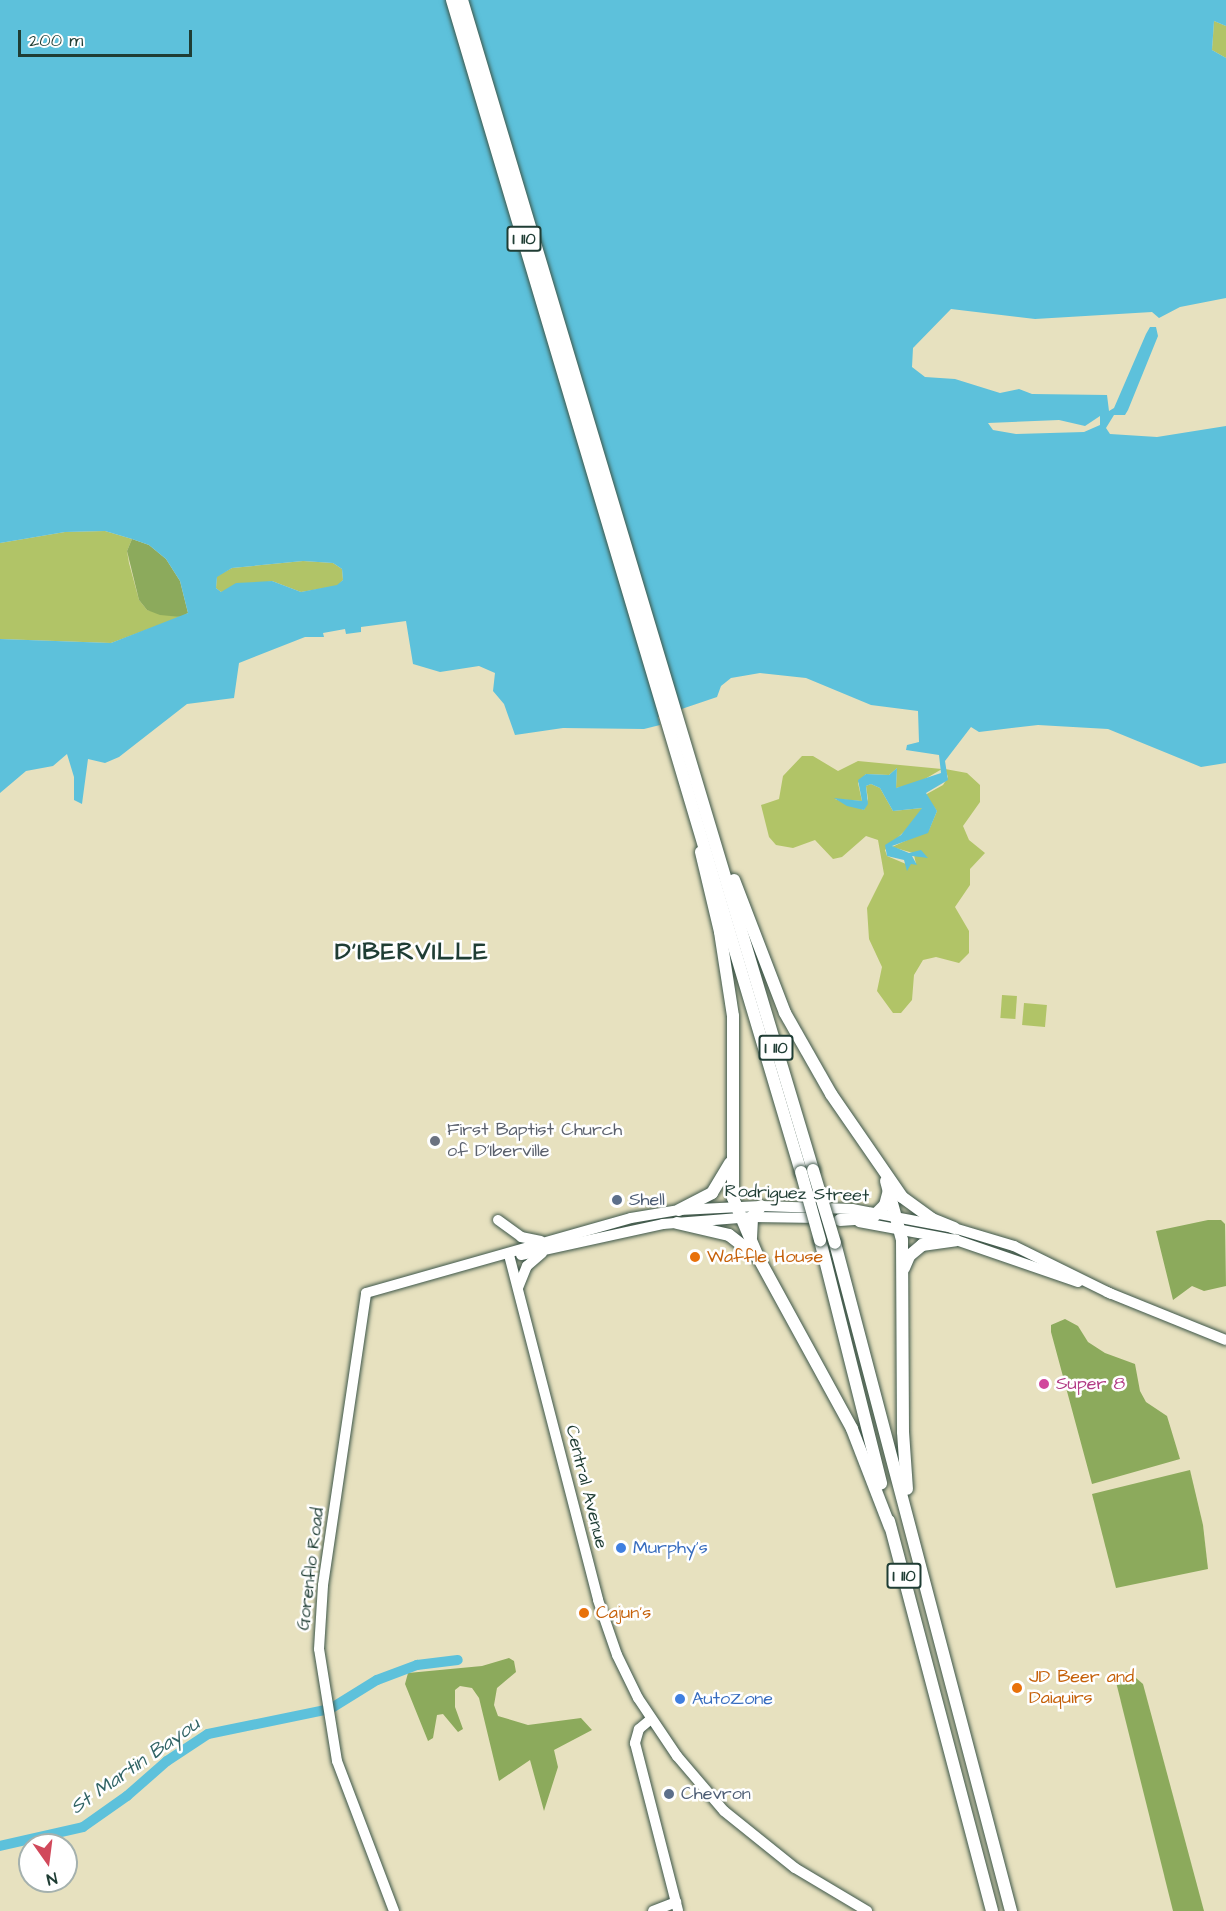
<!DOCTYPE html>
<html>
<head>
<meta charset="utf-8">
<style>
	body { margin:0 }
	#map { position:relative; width:1226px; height:1911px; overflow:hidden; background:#e7e1bf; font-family:"Architects Daughter",sans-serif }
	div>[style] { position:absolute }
	.green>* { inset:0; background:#b1c467; transform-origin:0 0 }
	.forest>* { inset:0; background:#8caa5c }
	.water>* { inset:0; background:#5dc1db }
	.river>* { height:10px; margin:-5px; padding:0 5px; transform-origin:5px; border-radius:5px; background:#5dc1db }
	.roads { filter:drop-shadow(0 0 2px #3d5649) drop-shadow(0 0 2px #3d5649) }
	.major>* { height:10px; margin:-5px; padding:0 5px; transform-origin:5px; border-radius:5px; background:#fff }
	.highway>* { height:12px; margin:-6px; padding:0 6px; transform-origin:6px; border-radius:6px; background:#fff }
	.bridges { filter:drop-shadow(0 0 2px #3d5649) drop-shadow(0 0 2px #3d5649) }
	.highway-bridge>* { height:12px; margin:-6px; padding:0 6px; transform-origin:6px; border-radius:6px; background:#fff }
	.dots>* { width:16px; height:16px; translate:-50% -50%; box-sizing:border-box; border:3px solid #fff; border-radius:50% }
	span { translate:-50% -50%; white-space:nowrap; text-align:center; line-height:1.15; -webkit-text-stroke:5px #fff; paint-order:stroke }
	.shield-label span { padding:2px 4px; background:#fff; border:2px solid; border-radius:4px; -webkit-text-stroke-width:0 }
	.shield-label { font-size:16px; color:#1f3d34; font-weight:700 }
	.worship-label { font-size:18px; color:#5b616d }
	.left { translate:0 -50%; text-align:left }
	.street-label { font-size:18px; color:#1f3d34 }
	.service-label { font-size:18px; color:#4e5e75 }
	.food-label { font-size:18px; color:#c56008 }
	.hotel-label { font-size:18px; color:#b23c85 }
	.shop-label { font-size:18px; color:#366cbe }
	.water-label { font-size:20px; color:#326566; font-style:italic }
	.district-label { font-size:24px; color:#1f3d34; font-weight:700; letter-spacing:1.5px }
	.north { position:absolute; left:18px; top:1833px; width:60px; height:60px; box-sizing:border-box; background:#fff; border:2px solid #a5b1ae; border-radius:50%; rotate:166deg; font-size:16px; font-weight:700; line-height:24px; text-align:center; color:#1f3d34 }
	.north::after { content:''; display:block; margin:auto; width:21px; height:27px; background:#d1495b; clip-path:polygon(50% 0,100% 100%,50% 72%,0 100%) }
	.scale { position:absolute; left:18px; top:30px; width:174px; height:27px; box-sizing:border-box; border:3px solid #1f3d34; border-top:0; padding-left:8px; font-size:18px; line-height:21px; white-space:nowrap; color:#1f3d34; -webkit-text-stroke:4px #fff; paint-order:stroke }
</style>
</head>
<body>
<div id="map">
	<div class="green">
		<i style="clip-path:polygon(1214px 21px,1226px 26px,1226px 58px,1212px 50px)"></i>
		<i style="clip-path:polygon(105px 531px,132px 539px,127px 551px,129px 563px,139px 600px,147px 610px,181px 617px,111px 643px,0 639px,0 543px,65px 532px)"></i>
		<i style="clip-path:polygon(303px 561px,333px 563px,342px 569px,343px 580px,337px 586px,301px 592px,272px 581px,221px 592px,216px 588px,217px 576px,232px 568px)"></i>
		<i style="clip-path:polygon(802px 756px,813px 756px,838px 771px,858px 761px,942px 769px,918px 783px,896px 788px,897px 768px,889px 775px,866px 774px,858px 783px,862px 801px,835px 799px,864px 810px,868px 799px,866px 786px,871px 784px,880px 788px,893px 811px,922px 808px,918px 818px,885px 850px,887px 856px,906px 864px,916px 864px,914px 855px,927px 857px,892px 847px,929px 830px,937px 811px,925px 795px,943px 785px,948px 777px,945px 769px,967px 773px,980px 785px,980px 802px,963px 826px,969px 840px,985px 853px,970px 869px,970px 885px,955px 907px,969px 931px,969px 953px,959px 963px,936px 957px,923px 960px,914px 975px,912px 1000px,901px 1013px,893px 1013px,877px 991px,882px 967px,869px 939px,867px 908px,884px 874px,878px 840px,866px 836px,842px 857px,833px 859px,815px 840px,793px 848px,776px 845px,769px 837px,761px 805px,779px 799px,783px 776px)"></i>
		<i style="left:1002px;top:995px;width:15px;height:23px;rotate:4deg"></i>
		<i style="left:1024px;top:1003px;width:23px;height:22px;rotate:5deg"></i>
	</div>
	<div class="forest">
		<i style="clip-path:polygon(132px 539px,149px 545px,166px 559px,180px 581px,188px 613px,181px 617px,160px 615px,147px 610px,139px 600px,127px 551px)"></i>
		<i style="clip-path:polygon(1208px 1220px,1221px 1220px,1225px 1224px,1226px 1286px,1204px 1291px,1192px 1286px,1173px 1300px,1156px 1231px)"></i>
		<i style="clip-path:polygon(1065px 1319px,1078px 1326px,1088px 1342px,1105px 1353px,1135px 1364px,1140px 1391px,1146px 1402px,1167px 1416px,1180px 1459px,1092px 1484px,1051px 1332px,1051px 1325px)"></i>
		<i style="clip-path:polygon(1190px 1470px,1203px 1525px,1208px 1569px,1116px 1588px,1092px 1494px)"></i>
		<i style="clip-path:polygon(509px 1658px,514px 1661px,516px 1672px,497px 1688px,494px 1705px,498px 1716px,528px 1725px,581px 1718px,592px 1730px,554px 1750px,558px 1767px,544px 1811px,530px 1760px,499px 1781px,479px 1698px,472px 1688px,460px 1686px,455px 1690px,455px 1707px,463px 1729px,458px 1732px,443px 1714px,437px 1715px,433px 1738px,428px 1741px,405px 1684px,408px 1673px,482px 1666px)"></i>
		<i style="clip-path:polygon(1129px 1672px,1143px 1684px,1204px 1911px,1173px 1911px,1114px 1674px)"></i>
	</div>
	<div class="water">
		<i style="clip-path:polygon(evenodd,0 0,1226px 0,1226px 26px,1214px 21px,1212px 50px,1226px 58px,1226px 298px,1180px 307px,1159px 318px,1152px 312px,1035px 319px,951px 309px,913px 348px,912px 367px,925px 377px,955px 379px,1000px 393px,1019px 389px,1032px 394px,1107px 395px,1109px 411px,1114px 408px,1146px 334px,1150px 327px,1156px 327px,1158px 336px,1128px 410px,1125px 415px,1114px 415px,1106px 428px,1110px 434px,1157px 437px,1226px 426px,1226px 763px,1201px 767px,1108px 729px,1038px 725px,979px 732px,971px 727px,945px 761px,948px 780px,926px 793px,937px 811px,928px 833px,892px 846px,909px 853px,921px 850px,928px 858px,912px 856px,917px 865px,911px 864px,907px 871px,904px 860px,887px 856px,885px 845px,901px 835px,922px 808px,893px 811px,880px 788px,871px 784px,866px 786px,868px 804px,864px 810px,847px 806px,834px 798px,862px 801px,858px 780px,866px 774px,889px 775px,897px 768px,896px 788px,941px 773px,939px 755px,906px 750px,907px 745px,919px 742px,918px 711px,871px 705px,806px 678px,760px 673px,731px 678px,721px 686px,717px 697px,658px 717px,660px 725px,644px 729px,563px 728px,515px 735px,504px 704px,493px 691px,495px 673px,479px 666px,440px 672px,413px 664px,406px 621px,361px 627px,361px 632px,346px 634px,345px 629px,323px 633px,324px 637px,305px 637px,239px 663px,234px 698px,187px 704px,119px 757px,105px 763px,88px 759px,82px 804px,74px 800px,74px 777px,67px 754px,53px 766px,26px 771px,0 793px,0 639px,111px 643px,188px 613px,180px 581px,166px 559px,149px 545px,132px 539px,105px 531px,65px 532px,0 543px,0 0,1100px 416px,1100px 425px,1084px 432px,1016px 434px,993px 430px,988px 423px,1059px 420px,1085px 426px,1100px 416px,0 0,303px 561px,333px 563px,342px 569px,343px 580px,337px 585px,301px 592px,272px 581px,236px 583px,221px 592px,216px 588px,217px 577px,232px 568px,303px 561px)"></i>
	</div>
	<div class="river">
		<i style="left:0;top:1846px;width:85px;rotate:-12.9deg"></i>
		<i style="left:83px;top:1827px;width:54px;rotate:-35.2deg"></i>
		<i style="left:127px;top:1796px;width:53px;rotate:-41.2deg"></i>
		<i style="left:167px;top:1761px;width:49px;rotate:-33.4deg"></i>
		<i style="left:208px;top:1734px;width:125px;rotate:-11.6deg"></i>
		<i style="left:330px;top:1709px;width:55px;rotate:-31.7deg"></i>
		<i style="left:377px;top:1680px;width:43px;rotate:-20.6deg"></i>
		<i style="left:417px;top:1665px;width:41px;rotate:-7deg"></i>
	</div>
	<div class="roads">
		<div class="major">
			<i style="left:498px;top:1220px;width:29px;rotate:36deg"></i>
			<i style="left:521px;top:1237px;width:20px;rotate:11deg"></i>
			<i style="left:859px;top:1222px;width:99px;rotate:10.5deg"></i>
			<i style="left:956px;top:1240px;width:129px;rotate:19deg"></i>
			<i style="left:509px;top:1255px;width:356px;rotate:75.5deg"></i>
			<i style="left:598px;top:1600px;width:58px;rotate:70.9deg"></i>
			<i style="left:617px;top:1655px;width:48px;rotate:64deg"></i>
			<i style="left:638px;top:1698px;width:70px;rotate:56.1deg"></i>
			<i style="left:677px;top:1756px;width:72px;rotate:49.5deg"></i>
			<i style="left:724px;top:1811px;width:91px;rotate:38.8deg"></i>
			<i style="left:795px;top:1868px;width:84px;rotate:30.8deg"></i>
			<i style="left:521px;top:1255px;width:145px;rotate:-12.3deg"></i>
			<i style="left:663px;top:1224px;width:89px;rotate:-4.5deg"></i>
			<i style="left:752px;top:1217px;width:68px;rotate:0.8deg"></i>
			<i style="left:518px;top:1288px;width:24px;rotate:-68deg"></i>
			<i style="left:527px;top:1266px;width:20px;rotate:-41deg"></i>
			<i style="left:1107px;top:1292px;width:128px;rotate:22deg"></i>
			<i style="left:651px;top:1719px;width:16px;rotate:140deg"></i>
			<i style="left:639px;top:1729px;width:15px;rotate:106deg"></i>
			<i style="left:635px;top:1743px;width:173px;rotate:75.6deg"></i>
			<i style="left:394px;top:1911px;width:160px;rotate:-110.8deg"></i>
			<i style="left:337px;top:1761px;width:113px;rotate:-99.1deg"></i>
			<i style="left:319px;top:1649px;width:64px;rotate:-86.4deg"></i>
			<i style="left:323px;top:1585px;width:295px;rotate:-81.6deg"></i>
			<i style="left:366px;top:1293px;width:275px;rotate:-15.8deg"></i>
			<i style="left:631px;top:1218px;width:49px;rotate:-9.5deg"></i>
			<i style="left:679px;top:1210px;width:82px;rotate:-2.8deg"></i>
			<i style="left:761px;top:1206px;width:91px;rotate:1.9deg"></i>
			<i style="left:852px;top:1209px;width:104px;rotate:10.6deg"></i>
			<i style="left:954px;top:1228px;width:63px;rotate:16.7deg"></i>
			<i style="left:1014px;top:1246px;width:108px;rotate:26.3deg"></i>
			<i style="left:653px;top:1911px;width:25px;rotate:-21deg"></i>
		</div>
		<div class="highway">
			<i style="left:452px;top:0;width:1223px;rotate:73.42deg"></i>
			<i style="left:462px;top:0;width:1222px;rotate:73.3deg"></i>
			<i style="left:701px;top:852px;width:82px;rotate:76.6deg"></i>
			<i style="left:720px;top:932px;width:85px;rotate:81.2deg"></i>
			<i style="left:733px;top:1016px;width:182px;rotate:90deg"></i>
			<i style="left:733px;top:1198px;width:64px;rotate:67deg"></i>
			<i style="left:758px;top:1257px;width:196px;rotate:61.3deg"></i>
			<i style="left:852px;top:1429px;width:105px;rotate:68.8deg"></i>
			<i style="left:734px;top:880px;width:142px;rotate:69deg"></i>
			<i style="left:785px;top:1013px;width:93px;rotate:60.4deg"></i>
			<i style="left:831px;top:1094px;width:125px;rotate:55.4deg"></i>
			<i style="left:902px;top:1197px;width:37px;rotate:36deg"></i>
			<i style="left:932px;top:1219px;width:24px;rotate:22deg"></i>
			<i style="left:886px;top:1181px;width:61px;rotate:74.8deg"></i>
			<i style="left:902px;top:1240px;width:192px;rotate:89.7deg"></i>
			<i style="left:903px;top:1432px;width:57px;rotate:86deg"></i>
			<i style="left:679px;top:1210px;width:37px;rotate:-27deg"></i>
			<i style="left:712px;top:1193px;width:35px;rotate:-59deg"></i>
			<i style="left:840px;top:1220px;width:32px;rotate:-4deg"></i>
			<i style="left:872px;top:1218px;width:18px;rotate:-45deg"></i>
			<i style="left:885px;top:1205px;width:16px;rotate:-75deg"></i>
			<i style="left:677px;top:1223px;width:53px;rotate:13deg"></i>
			<i style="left:729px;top:1235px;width:33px;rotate:38deg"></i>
			<i style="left:751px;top:1238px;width:21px;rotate:-87deg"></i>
			<i style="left:752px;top:1217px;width:14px;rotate:-51deg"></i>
			<i style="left:820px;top:1240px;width:251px;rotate:75.9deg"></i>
			<i style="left:835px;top:1243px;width:691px;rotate:75.24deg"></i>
			<i style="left:904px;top:1268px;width:13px;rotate:-67deg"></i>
			<i style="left:909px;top:1256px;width:17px;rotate:-40deg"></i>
			<i style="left:922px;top:1245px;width:34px;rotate:-8deg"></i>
			<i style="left:889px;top:1521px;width:403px;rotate:75.2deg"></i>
		</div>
	</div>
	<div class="bridges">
		<div class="highway-bridge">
			<i style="left:813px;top:1170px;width:76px;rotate:73.2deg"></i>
			<i style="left:801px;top:1172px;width:71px;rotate:74.4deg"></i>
		</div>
	</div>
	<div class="dots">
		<i style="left:435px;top:1141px;background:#6b7280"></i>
		<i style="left:617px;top:1200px;background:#5c6f8a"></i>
		<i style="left:695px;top:1257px;background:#e8710a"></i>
		<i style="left:1044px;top:1384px;background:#d1479c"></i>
		<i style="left:621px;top:1548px;background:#3f7fe0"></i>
		<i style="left:584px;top:1613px;background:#e8710a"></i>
		<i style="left:1017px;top:1688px;background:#e8710a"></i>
		<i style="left:680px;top:1699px;background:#3f7fe0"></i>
		<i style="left:669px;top:1794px;background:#5c6f8a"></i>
	</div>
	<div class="shield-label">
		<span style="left:524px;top:239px">I 110</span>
		<span style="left:776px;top:1048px">I 110</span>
		<span style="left:904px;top:1576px">I 110</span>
	</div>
	<div class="worship-label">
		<span class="left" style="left:447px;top:1141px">First Baptist Church<br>of D'Iberville</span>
	</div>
	<div class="street-label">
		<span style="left:797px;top:1194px;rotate:2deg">Rodriguez Street</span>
		<span style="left:586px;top:1487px;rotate:76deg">Central Avenue</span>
		<span style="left:311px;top:1569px;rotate:-83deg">Gorenflo Road</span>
	</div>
	<div class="service-label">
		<span class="left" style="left:629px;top:1200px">Shell</span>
		<span class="left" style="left:681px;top:1794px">Chevron</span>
	</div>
	<div class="food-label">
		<span class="left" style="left:707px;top:1257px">Waffle House</span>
		<span class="left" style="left:596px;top:1613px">Cajun's</span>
		<span class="left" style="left:1029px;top:1688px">JD Beer and<br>Daiquirs</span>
	</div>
	<div class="hotel-label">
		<span class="left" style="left:1056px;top:1384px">Super 8</span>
	</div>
	<div class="shop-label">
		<span class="left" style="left:633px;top:1548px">Murphy's</span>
		<span class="left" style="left:692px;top:1699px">AutoZone</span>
	</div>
	<div class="water-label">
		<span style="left:135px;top:1766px;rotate:-35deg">St Martin Bayou</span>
	</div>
	<div class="district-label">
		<span style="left:412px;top:953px">D'IBERVILLE</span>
	</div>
	<div class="north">N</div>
	<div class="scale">200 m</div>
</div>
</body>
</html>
